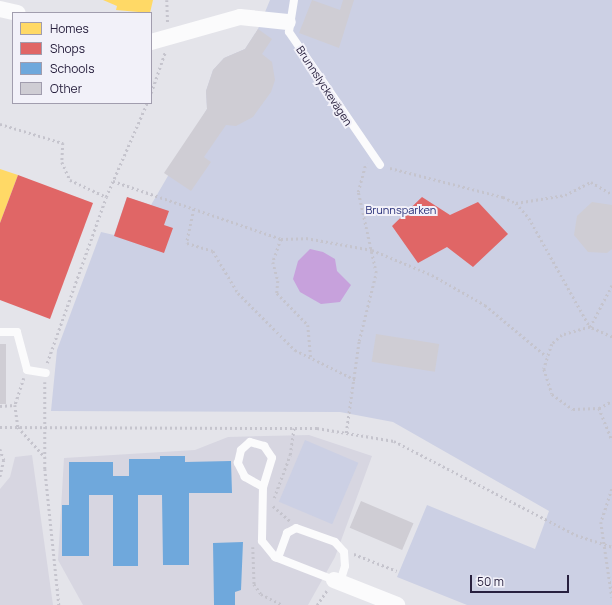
<!DOCTYPE html>
<html>
<head>
<meta charset="utf-8">
<style>
	body { margin:0 }
	#map { position:relative; width:612px; height:605px; overflow:hidden; background:#e4e4ea; font-family:Manrope,sans-serif }
	div>[style] { position:absolute }
	.built>* { inset:0; background:#d7d6e1 }
	.green>* { inset:0; background:#ccd0e4; transform-origin:0 0 }
	.water>* { inset:0; background:#c7a1dc }
	.homes>* { inset:0; background:#ffd966 }
	.shops>* { inset:0; background:#e06666 }
	.schools>* { inset:0; background:#6fa8dc }
	.building>* { inset:0; background:#cfcdd4; transform-origin:0 0 }
	.path>* { height:2.5px; margin-top:-1.25px; transform-origin:0; background:repeating-linear-gradient(90deg,#c5c4cd 0 2px,transparent 0 5px) }
	.lane>* { height:8px; margin:-4px; padding:0 4px; transform-origin:4px; border-radius:4px; background:#fbfbfc }
	.street>* { height:16px; margin:-8px; padding:0 8px; transform-origin:8px; border-radius:8px; background:#fbfbfc }
	span { translate:-50% -50%; white-space:nowrap; text-align:center; line-height:1.15; -webkit-text-stroke:4px #f2f1f9; paint-order:stroke }
	.street-label { font-size:11px; color:#28203e }
	.park-label { font-size:11px; color:#272e78 }
	.legend { position:absolute; left:12px; top:12px; width:140px; height:92px; box-sizing:border-box; background:#f2f1f9; border:1px solid #a19dae; margin:0; padding:5px 7px; list-style:none; font-size:12px; color:#28203e }
	.legend li { display:flex; align-items:center; gap:8px; height:20px }
	.legend b { width:20px; border:1px solid #a19dae }
	.scale { position:absolute; left:470px; top:575px; width:99px; height:18px; box-sizing:border-box; border:2px solid #28203e; border-top:0; padding-left:5px; font-size:12px; line-height:14px; white-space:nowrap; color:#28203e; -webkit-text-stroke:3px #f2f1f9; paint-order:stroke }
</style>
</head>
<body>
<div id="map">
	<div class="built">
		<i style="clip-path:polygon(309px 435px,372px 456px,335px 557px,308px 605px,83px 605px,58px 560px,64px 458px,195px 450px,228px 437px)"></i>
		<i style="clip-path:polygon(32px 455px,53px 605px,0 605px,0 489px,10px 477px,15px 457px)"></i>
	</div>
	<div class="green">
		<i style="clip-path:polygon(270px 0,612px 0,612px 605px,467px 605px,397px 577px,427px 505px,535px 549px,549px 511px,393px 422px,340px 412px,51px 411px,57px 350px,101px 232px,114px 235px,127px 197px,151px 205px,207px 109px,206px 91px,213px 70px,224px 58px,245px 49px,258px 29px)"></i>
		<i style="left:305px;top:440px;width:58px;height:67px;rotate:23deg"></i>
	</div>
	<div class="water">
		<i style="clip-path:polygon(310px 249px,323px 252px,335px 259px,337px 271px,351px 285px,340px 302px,321px 304px,300px 292px,293px 279px,298px 261px)"></i>
	</div>
	<div class="homes">
		<i style="clip-path:polygon(103px 0,153px 0,150px 13px,116px 10px,117px 6px)"></i>
		<i style="clip-path:polygon(0 169px,18px 175px,0 223px)"></i>
	</div>
	<div class="shops">
		<i style="clip-path:polygon(18px 175px,93px 203px,50px 319px,0 300px,0 223px)"></i>
		<i style="clip-path:polygon(127px 197px,169px 211px,164px 225px,173px 228px,164px 253px,114px 236px)"></i>
		<i style="clip-path:polygon(422px 197px,450px 215px,478px 202px,508px 234px,473px 267px,447px 247px,418px 263px,392px 226px)"></i>
	</div>
	<div class="schools">
		<i style="clip-path:polygon(160px 456px,185px 456px,185px 462px,231px 461px,232px 493px,189px 493px,189px 565px,163px 565px,162px 495px,138px 495px,138px 566px,113px 566px,113px 495px,89px 495px,89px 556px,62px 556px,62px 505px,69px 505px,69px 462px,113px 462px,113px 476px,129px 476px,129px 459px,160px 459px)"></i>
		<i style="clip-path:polygon(243px 542px,241px 590px,235px 592px,235px 605px,214px 605px,213px 543px)"></i>
	</div>
	<div class="building">
		<i style="clip-path:polygon(312px 0,340px 10px,343px 0,354px 0,339px 48px,299px 33px)"></i>
		<i style="clip-path:polygon(258px 29px,272px 39px,262px 54px,272px 62px,275px 80px,271px 92px,253px 117px,236px 126px,226px 125px,204px 157px,211px 162px,191px 191px,164px 173px,207px 109px,206px 91px,213px 70px,224px 58px,245px 49px)"></i>
		<i style="clip-path:polygon(592px 202px,612px 205px,612px 249px,607px 253px,588px 252px,574px 235px,577px 216px)"></i>
		<i style="left:376px;top:334px;width:64px;height:28px;rotate:9deg"></i>
		<i style="left:0;top:344px;width:6px;height:60px"></i>
		<i style="left:361px;top:501px;width:57px;height:29px;rotate:23deg"></i>
	</div>
	<div class="path">
		<i style="left:167px;top:0;width:23px;rotate:88deg"></i>
		<i style="left:151px;top:93px;width:43px;rotate:-71.1deg"></i>
		<i style="left:0;top:124px;width:66px;rotate:16.8deg"></i>
		<i style="left:63px;top:143px;width:19px;rotate:93deg"></i>
		<i style="left:62px;top:162px;width:20px;rotate:66deg"></i>
		<i style="left:70px;top:180px;width:40px;rotate:25deg"></i>
		<i style="left:390px;top:168px;width:117px;rotate:14.4deg"></i>
		<i style="left:503px;top:197px;width:14px;rotate:25deg"></i>
		<i style="left:516px;top:203px;width:20px;rotate:49deg"></i>
		<i style="left:529px;top:218px;width:125px;rotate:60.8deg"></i>
		<i style="left:113px;top:181px;width:178px;rotate:19deg"></i>
		<i style="left:281px;top:239px;width:25px;rotate:-2deg"></i>
		<i style="left:306px;top:238px;width:67px;rotate:10.3deg"></i>
		<i style="left:372px;top:250px;width:65px;rotate:22.6deg"></i>
		<i style="left:432px;top:275px;width:61px;rotate:29.5deg"></i>
		<i style="left:485px;top:305px;width:80px;rotate:39.9deg"></i>
		<i style="left:516px;top:203px;width:50px;rotate:-9.3deg"></i>
		<i style="left:565px;top:195px;width:29px;rotate:-27deg"></i>
		<i style="left:591px;top:182px;width:24px;rotate:30deg"></i>
		<i style="left:194px;top:209px;width:35px;rotate:102deg"></i>
		<i style="left:187px;top:243px;width:27px;rotate:17deg"></i>
		<i style="left:213px;top:251px;width:49px;rotate:59.2deg"></i>
		<i style="left:238px;top:293px;width:81px;rotate:45deg"></i>
		<i style="left:295px;top:350px;width:68px;rotate:26.2deg"></i>
		<i style="left:281px;top:239px;width:24px;rotate:109deg"></i>
		<i style="left:273px;top:262px;width:20px;rotate:75deg"></i>
		<i style="left:278px;top:281px;width:12px;rotate:95deg"></i>
		<i style="left:277px;top:293px;width:45px;rotate:45.9deg"></i>
		<i style="left:308px;top:325px;width:34px;rotate:85deg"></i>
		<i style="left:590px;top:327px;width:47px;rotate:-62.4deg"></i>
		<i style="left:612px;top:337px;width:24px;rotate:-156deg"></i>
		<i style="left:590px;top:327px;width:29px;rotate:164deg"></i>
		<i style="left:562px;top:335px;width:13px;rotate:138deg"></i>
		<i style="left:552px;top:344px;width:26px;rotate:108deg"></i>
		<i style="left:544px;top:369px;width:26px;rotate:72deg"></i>
		<i style="left:552px;top:394px;width:26px;rotate:36deg"></i>
		<i style="left:573px;top:409px;width:26px;rotate:-2deg"></i>
		<i style="left:599px;top:408px;width:15px;rotate:-28deg"></i>
		<i style="left:47px;top:363px;width:176px;rotate:-70.4deg"></i>
		<i style="left:106px;top:197px;width:103px;rotate:-66.4deg"></i>
		<i style="left:24px;top:378px;width:28px;rotate:108deg"></i>
		<i style="left:15px;top:405px;width:22px;rotate:82deg"></i>
		<i style="left:18px;top:427px;width:40px;rotate:48deg"></i>
		<i style="left:45px;top:382px;width:87px;rotate:90deg"></i>
		<i style="left:45px;top:469px;width:137px;rotate:84.1deg"></i>
		<i style="left:0;top:406px;width:15px;rotate:-4deg"></i>
		<i style="left:599px;top:408px;width:35px;rotate:68deg"></i>
		<i style="left:0;top:427px;width:317px;rotate:0.2deg"></i>
		<i style="left:317px;top:428px;width:78px;rotate:9.6deg"></i>
		<i style="left:394px;top:441px;width:205px;rotate:27.3deg"></i>
		<i style="left:576px;top:535px;width:38px;rotate:18deg"></i>
		<i style="left:346px;top:433px;width:93px;rotate:-82deg"></i>
		<i style="left:359px;top:341px;width:70px;rotate:-76deg"></i>
		<i style="left:376px;top:273px;width:83px;rotate:-102.5deg"></i>
		<i style="left:358px;top:192px;width:30px;rotate:-75deg"></i>
		<i style="left:0;top:449px;width:12px;rotate:70deg"></i>
		<i style="left:4px;top:460px;width:18px;rotate:103deg"></i>
		<i style="left:612px;top:489px;width:35px;rotate:108deg"></i>
		<i style="left:601px;top:522px;width:76px;rotate:81.7deg"></i>
		<i style="left:274px;top:498px;width:46px;rotate:-69.6deg"></i>
		<i style="left:290px;top:455px;width:27px;rotate:-82deg"></i>
		<i style="left:273px;top:506px;width:23px;rotate:41deg"></i>
		<i style="left:253px;top:547px;width:37px;rotate:88deg"></i>
		<i style="left:254px;top:584px;width:12px;rotate:55deg"></i>
		<i style="left:261px;top:594px;width:25px;rotate:27deg"></i>
		<i style="left:354px;top:554px;width:46px;rotate:21.6deg"></i>
		<i style="left:317px;top:605px;width:18px;rotate:-56deg"></i>
	</div>
	<div class="lane">
		<i style="left:294px;top:0;width:32px;rotate:99deg"></i>
		<i style="left:289px;top:32px;width:161px;rotate:55.6deg"></i>
		<i style="left:0;top:332px;width:17px"></i>
		<i style="left:17px;top:332px;width:39px;rotate:75deg"></i>
		<i style="left:27px;top:370px;width:19px;rotate:9deg"></i>
		<i style="left:263px;top:487px;width:21px;rotate:-151deg"></i>
		<i style="left:245px;top:477px;width:16px;rotate:-117deg"></i>
		<i style="left:238px;top:463px;width:13px;rotate:-77deg"></i>
		<i style="left:241px;top:450px;width:12px;rotate:-42deg"></i>
		<i style="left:250px;top:442px;width:15px;rotate:16deg"></i>
		<i style="left:264px;top:446px;width:14px;rotate:56deg"></i>
		<i style="left:272px;top:458px;width:30px;rotate:107deg"></i>
		<i style="left:263px;top:487px;width:54px;rotate:91.1deg"></i>
		<i style="left:262px;top:541px;width:21px;rotate:51deg"></i>
		<i style="left:275px;top:557px;width:63px;rotate:21.3deg"></i>
		<i style="left:278px;top:558px;width:27px;rotate:-70deg"></i>
		<i style="left:287px;top:533px;width:10px;rotate:-29deg"></i>
		<i style="left:296px;top:528px;width:41px;rotate:19.7deg"></i>
		<i style="left:335px;top:542px;width:13px;rotate:48deg"></i>
		<i style="left:344px;top:552px;width:14px;rotate:86deg"></i>
		<i style="left:345px;top:566px;width:17px;rotate:107deg"></i>
	</div>
	<div class="street">
		<i style="left:0;top:9px;width:18px;rotate:13deg"></i>
		<i style="left:151px;top:42px;width:92px;rotate:-15.7deg"></i>
		<i style="left:240px;top:17px;width:48px;rotate:5.9deg"></i>
		<i style="left:334px;top:580px;width:68px;rotate:21.6deg"></i>
	</div>
	<div class="street-label">
		<span style="left:324px;top:86px;rotate:57deg">Brunnslyckevägen</span>
	</div>
	<div class="park-label">
		<span style="left:401px;top:210px">Brunnsparken</span>
	</div>
	<ul class="legend">
	<li><b style="height:11px;background:#ffd966"></b>Homes</li>
	<li><b style="height:11px;background:#e06666"></b>Shops</li>
	<li><b style="height:11px;background:#6fa8dc"></b>Schools</li>
	<li><b style="height:11px;background:#cfcdd4"></b>Other</li>
	</ul>
	<div class="scale">50 m</div>
</div>
</body>
</html>
